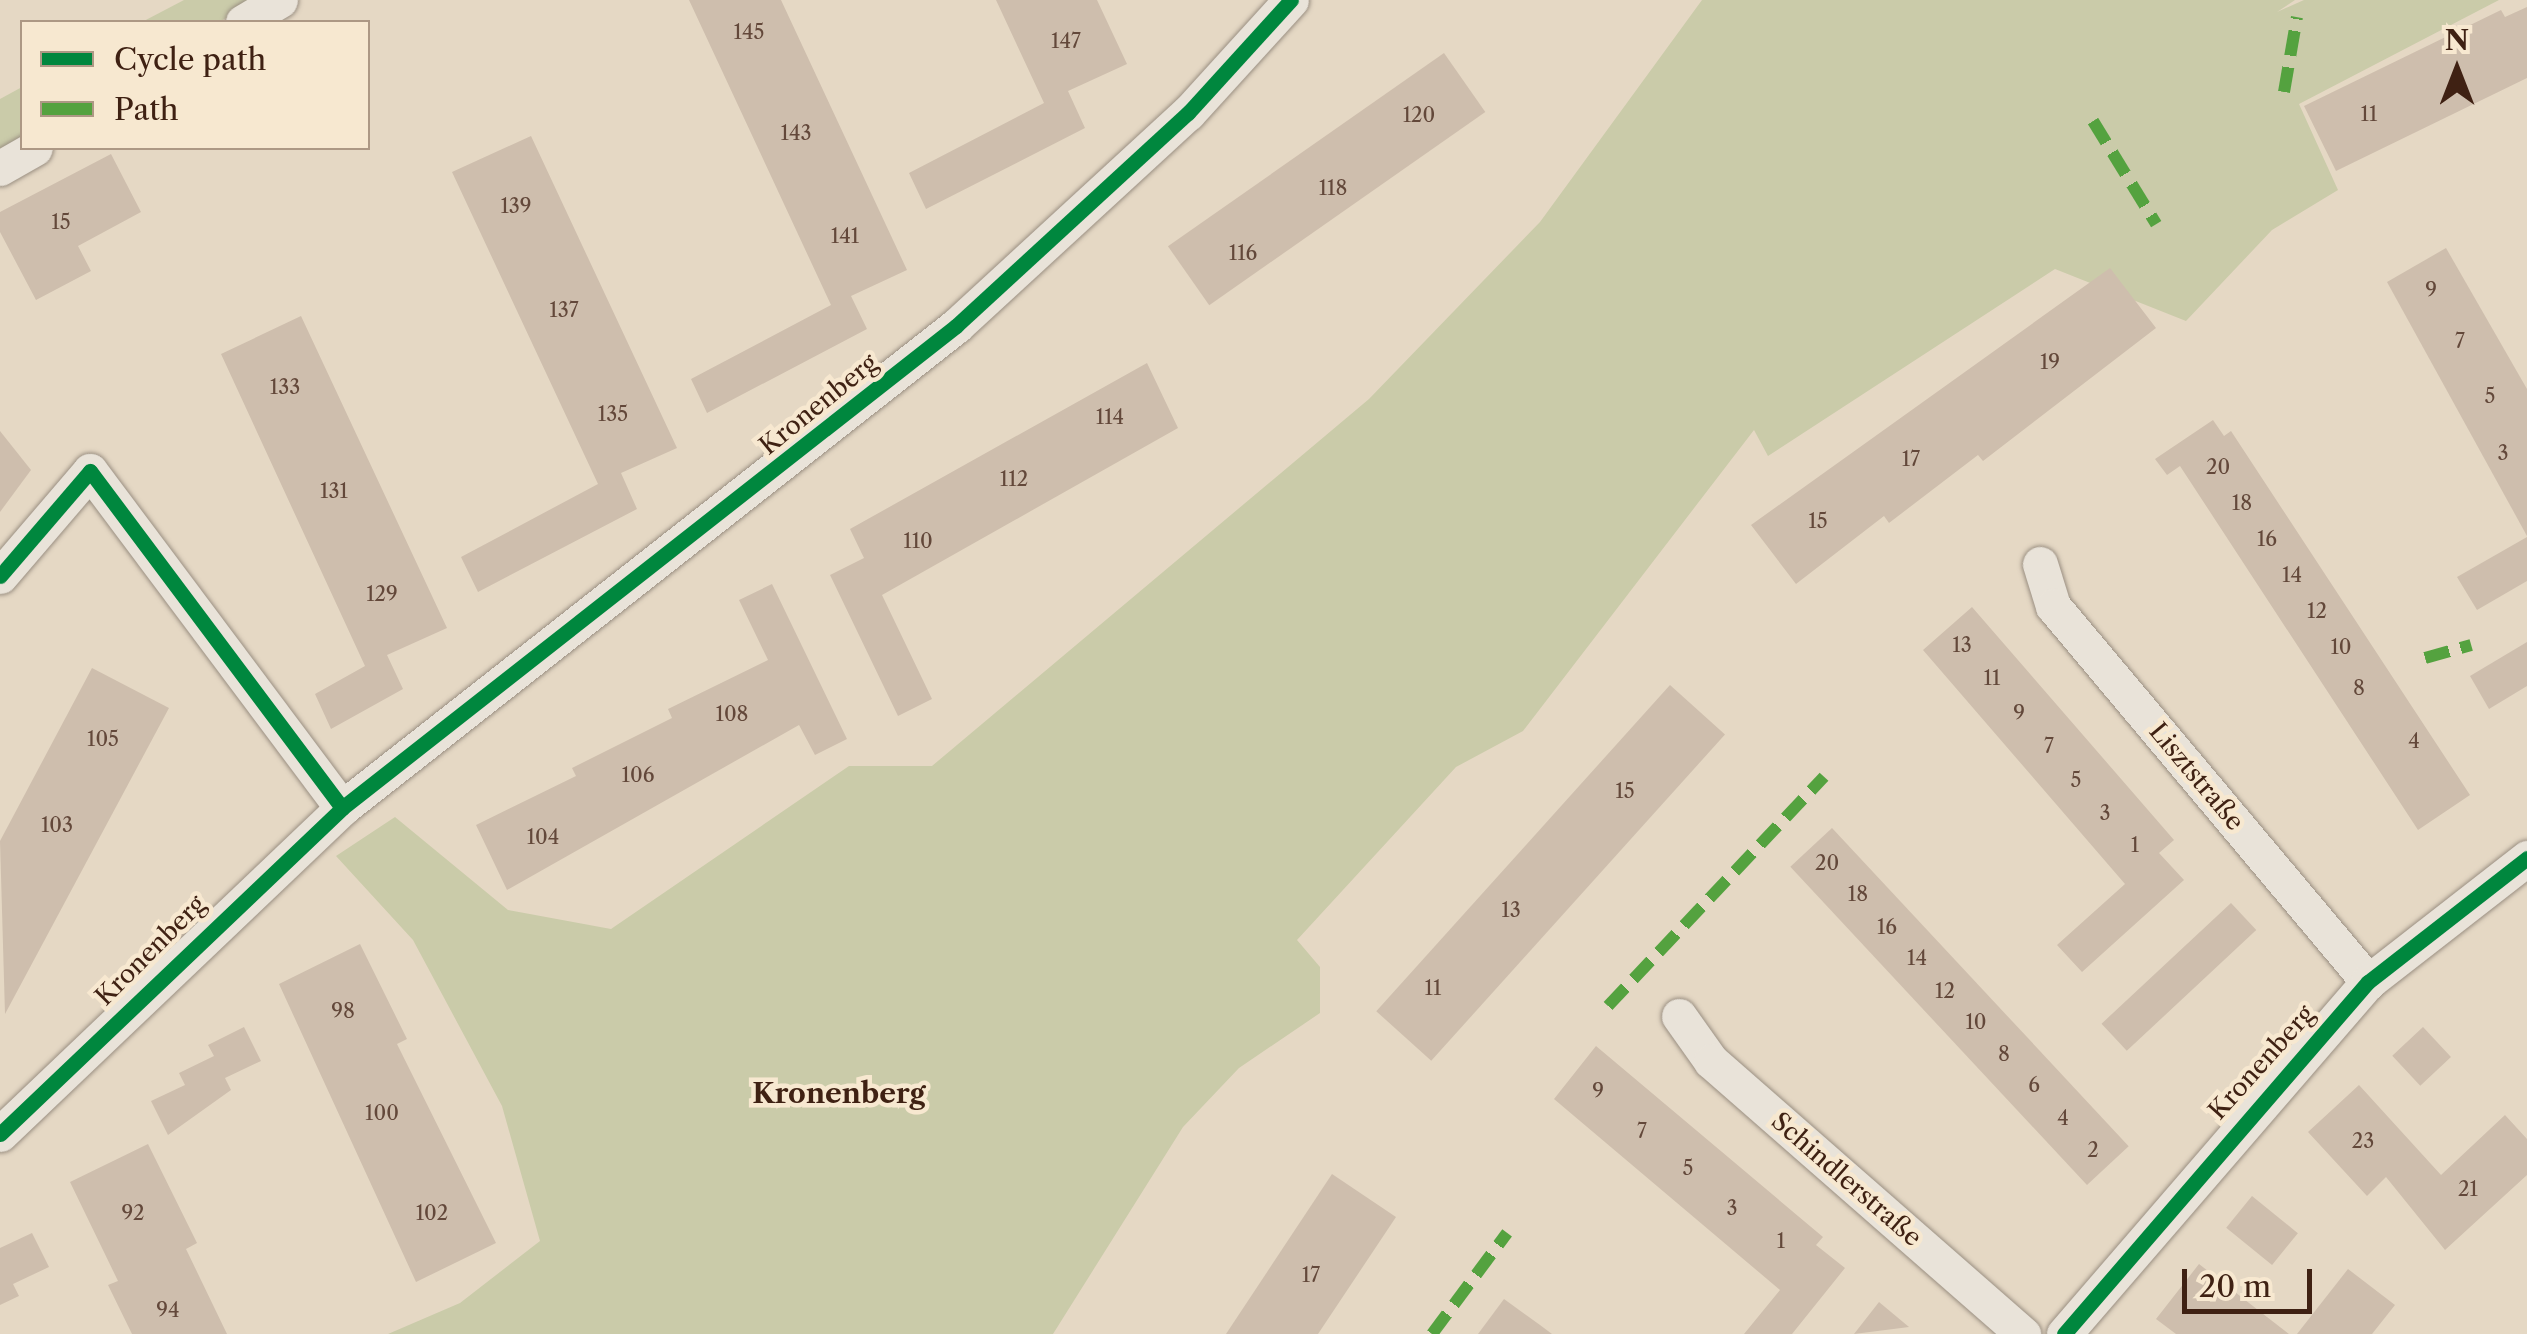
<!DOCTYPE html>
<html>
<head>
<meta charset="utf-8">
<style>
	body { margin:0 }
	#map { position:relative; width:2527px; height:1334px; overflow:hidden; background:#e5d8c4; font-family:"Libre Caslon Text",serif }
	div>[style] { position:absolute }
	.green>* { inset:0; background:#cacba9 }
	.building>* { inset:0; background:#cebead; transform-origin:0 0 }
	.roads { filter:drop-shadow(0 0 2px #9a8f82) drop-shadow(0 0 2px #9a8f82) }
	.minor>* { height:35px; margin:-17.5px; padding:0 17.5px; transform-origin:17.5px; border-radius:17.5px; background:#e9e3d9 }
	.quiet>* { height:12px; margin-top:-6px; transform-origin:0; background:repeating-linear-gradient(90deg,#54a23f 0 25px,transparent 0 37px) }
	.cycleway>* { height:15px; margin:-7.5px; padding:0 7.5px; transform-origin:7.5px; border-radius:7.5px; background:#00873e }
	span { translate:-50% -50%; white-space:nowrap; text-align:center; line-height:1.15; -webkit-text-stroke:9px #f7e8d0; paint-order:stroke }
	.number-label { font-size:20px; color:#63483a }
	.number-label span { -webkit-text-stroke-width:0 }
	.street-label { font-size:25px; color:#3f2113 }
	.neighbourhood-label { font-size:28px; color:#3f2113; font-weight:700 }
	.legend { position:absolute; left:20px; top:20px; width:350px; height:130px; box-sizing:border-box; background:#f7e8d0; border:2px solid #ad9884; margin:0; padding:12px 18px; list-style:none; font-size:30px; color:#3f2113 }
	.legend li { display:flex; align-items:center; gap:20px; height:50px }
	.legend b { width:50px; border:2px solid #ad9884 }
	.north { position:absolute; left:2407px; top:20px; width:100px; height:100px; -webkit-text-stroke:8px #f7e8d0; paint-order:stroke; rotate:0deg; font-size:28px; font-weight:700; line-height:40px; text-align:center; color:#3f2113 }
	.north::after { content:''; display:block; margin:auto; width:35px; height:45px; background:#3f2113; clip-path:polygon(50% 0,100% 100%,50% 72%,0 100%) }
	.scale { position:absolute; left:2182px; top:1269px; width:130px; height:45px; box-sizing:border-box; border:5px solid #3f2113; border-top:0; padding-left:12px; font-size:30px; line-height:35px; white-space:nowrap; color:#3f2113; -webkit-text-stroke:8px #f7e8d0; paint-order:stroke }
</style>
</head>
<body>
<div id="map">
	<div class="green">
		<i style="clip-path:polygon(184px 0,258px 0,219px 22px,142px 22px)"></i>
		<i style="clip-path:polygon(1702px 0,2295px 0,2277px 12px,2304px 0,2499px 0,2299px 104px,2338px 190px,2272px 230px,2186px 321px,2055px 269px,1768px 456px,1754px 430px,1523px 731px,1456px 767px,1297px 940px,1320px 967px,1320px 1013px,1239px 1068px,1183px 1127px,1053px 1334px,388px 1334px,460px 1303px,540px 1241px,502px 1106px,413px 940px,336px 856px,395px 817px,508px 910px,611px 929px,849px 766px,932px 766px,1369px 399px,1540px 222px)"></i>
		<i style="clip-path:polygon(22px 87px,22px 137px,0 150px,0 99px)"></i>
	</div>
	<div class="building">
		<i style="clip-path:polygon(689px 0,781px 0,907px 270px,851px 296px,867px 329px,707px 413px,691px 379px,831px 305px)"></i>
		<i style="clip-path:polygon(996px 0,1097px 0,1127px 64px,1068px 91px,1085px 128px,926px 209px,909px 173px,1044px 103px)"></i>
		<i style="clip-path:polygon(2527px 7px,2527px 78px,2336px 171px,2304px 106px,2501px 10px,2505px 17px)"></i>
		<i style="left:1444px;top:53px;width:72px;height:337px;rotate:55deg"></i>
		<i style="clip-path:polygon(531px 136px,677px 448px,621px 473px,637px 509px,478px 592px,461px 557px,598px 484px,452px 172px)"></i>
		<i style="clip-path:polygon(111px 154px,141px 212px,78px 246px,91px 271px,36px 300px,0 232px,0 212px)"></i>
		<i style="clip-path:polygon(2446px 248px,2527px 389px,2527px 536px,2387px 282px)"></i>
		<i style="clip-path:polygon(2110px 268px,2156px 328px,1983px 461px,1978px 455px,1889px 523px,1884px 516px,1796px 584px,1751px 525px)"></i>
		<i style="clip-path:polygon(301px 316px,447px 628px,387px 655px,403px 689px,331px 729px,315px 694px,365px 666px,221px 354px)"></i>
		<i style="clip-path:polygon(1147px 363px,1178px 428px,882px 595px,932px 699px,898px 716px,830px 575px,864px 558px,850px 529px)"></i>
		<i style="clip-path:polygon(2213px 420px,2224px 436px,2231px 431px,2470px 795px,2418px 830px,2180px 466px,2167px 475px,2155px 459px)"></i>
		<i style="clip-path:polygon(0 431px,31px 470px,0 512px)"></i>
		<i style="clip-path:polygon(2527px 537px,2527px 581px,2477px 610px,2457px 577px)"></i>
		<i style="clip-path:polygon(772px 584px,847px 739px,815px 755px,799px 725px,507px 890px,476px 825px,576px 776px,572px 768px,672px 718px,668px 709px,768px 660px,739px 600px)"></i>
		<i style="clip-path:polygon(1972px 607px,2174px 840px,2159px 853px,2184px 880px,2082px 972px,2057px 945px,2125px 884px,1923px 650px)"></i>
		<i style="clip-path:polygon(2527px 642px,2527px 686px,2489px 709px,2470px 676px)"></i>
		<i style="clip-path:polygon(92px 668px,169px 708px,5px 1014px,0 841px)"></i>
		<i style="left:1670px;top:685px;width:74px;height:439px;rotate:42deg"></i>
		<i style="left:1832px;top:828px;width:435px;height:57px;rotate:47deg"></i>
		<i style="left:2231px;top:903px;width:37px;height:177px;rotate:47deg"></i>
		<i style="clip-path:polygon(360px 944px,407px 1039px,397px 1044px,496px 1243px,416px 1282px,279px 984px)"></i>
		<i style="clip-path:polygon(244px 1027px,261px 1061px,225px 1078px,231px 1090px,168px 1135px,151px 1101px,185px 1085px,179px 1073px,214px 1056px,208px 1045px)"></i>
		<i style="left:2423px;top:1027px;width:41px;height:42px;rotate:47deg"></i>
		<i style="clip-path:polygon(1596px 1046px,1823px 1237px,1816px 1245px,1845px 1268px,1792px 1334px,1744px 1334px,1780px 1290px,1554px 1099px)"></i>
		<i style="clip-path:polygon(2359px 1085px,2441px 1175px,2505px 1115px,2527px 1139px,2527px 1175px,2445px 1250px,2386px 1177px,2367px 1196px,2308px 1132px)"></i>
		<i style="clip-path:polygon(148px 1144px,197px 1243px,186px 1249px,227px 1334px,132px 1334px,108px 1285px,118px 1281px,70px 1182px)"></i>
		<i style="clip-path:polygon(1332px 1174px,1396px 1217px,1318px 1334px,1226px 1334px)"></i>
		<i style="left:2252px;top:1196px;width:59px;height:41px;rotate:39deg"></i>
		<i style="clip-path:polygon(32px 1233px,49px 1267px,13px 1284px,19px 1296px,0 1305px,0 1248px)"></i>
		<i style="clip-path:polygon(2199px 1264px,2267px 1317px,2289px 1334px,2176px 1334px,2156px 1319px)"></i>
		<i style="clip-path:polygon(2348px 1269px,2395px 1305px,2372px 1334px,2297px 1334px)"></i>
		<i style="clip-path:polygon(1504px 1299px,1540px 1325px,1552px 1334px,1478px 1334px)"></i>
		<i style="clip-path:polygon(1879px 1302px,1909px 1327px,1854px 1334px)"></i>
	</div>
	<div class="roads">
		<div class="minor">
			<i style="left:243px;top:22px;width:43px;rotate:-30.7deg"></i>
			<i style="left:0;top:168px;width:40px;rotate:-29.7deg"></i>
			<i style="left:2040px;top:564px;width:44px;rotate:72.8deg"></i>
			<i style="left:2053px;top:606px;width:491px;rotate:50deg"></i>
			<i style="left:0;top:576px;width:138px;rotate:-49.4deg"></i>
			<i style="left:90px;top:471px;width:421px;rotate:53.2deg"></i>
			<i style="left:1679px;top:1016px;width:55px;rotate:54.6deg"></i>
			<i style="left:1711px;top:1061px;width:415px;rotate:41.2deg"></i>
			<i style="left:0;top:1134px;width:472px;rotate:-43.6deg"></i>
			<i style="left:342px;top:808px;width:781px;rotate:-38.13deg"></i>
			<i style="left:956px;top:326px;width:315px;rotate:-42.6deg"></i>
			<i style="left:1188px;top:113px;width:153px;rotate:-47.7deg"></i>
			<i style="left:2064px;top:1334px;width:465px;rotate:-49.2deg"></i>
			<i style="left:2368px;top:982px;width:202px;rotate:-37.9deg"></i>
		</div>
	</div>
	<div class="quiet">
		<i style="left:2284px;top:92px;width:76px;rotate:-80.2deg"></i>
		<i style="left:2093px;top:121px;width:121px;rotate:58.5deg"></i>
		<i style="left:2425px;top:658px;width:48px;rotate:-15.8deg"></i>
		<i style="left:1608px;top:1006px;width:315px;rotate:-46.7deg"></i>
		<i style="left:1432px;top:1334px;width:126px;rotate:-53.4deg"></i>
	</div>
	<div class="cycleway">
		<i style="left:0;top:576px;width:138px;rotate:-49.4deg"></i>
		<i style="left:90px;top:471px;width:421px;rotate:53.2deg"></i>
		<i style="left:0;top:1134px;width:472px;rotate:-43.6deg"></i>
		<i style="left:342px;top:808px;width:781px;rotate:-38.13deg"></i>
		<i style="left:956px;top:326px;width:315px;rotate:-42.6deg"></i>
		<i style="left:1188px;top:113px;width:153px;rotate:-47.7deg"></i>
		<i style="left:2064px;top:1334px;width:465px;rotate:-49.2deg"></i>
		<i style="left:2368px;top:982px;width:202px;rotate:-37.9deg"></i>
	</div>
	<div class="number-label">
		<span style="left:749px;top:32px">145</span>
		<span style="left:1066px;top:41px">147</span>
		<span style="left:2369px;top:114px">11</span>
		<span style="left:1419px;top:115px">120</span>
		<span style="left:796px;top:133px">143</span>
		<span style="left:1333px;top:188px">118</span>
		<span style="left:516px;top:206px">139</span>
		<span style="left:61px;top:222px">15</span>
		<span style="left:845px;top:236px">141</span>
		<span style="left:1243px;top:253px">116</span>
		<span style="left:2431px;top:290px">9</span>
		<span style="left:564px;top:310px">137</span>
		<span style="left:2460px;top:341px">7</span>
		<span style="left:2050px;top:362px">19</span>
		<span style="left:285px;top:387px">133</span>
		<span style="left:2490px;top:396px">5</span>
		<span style="left:613px;top:414px">135</span>
		<span style="left:1110px;top:417px">114</span>
		<span style="left:2503px;top:453px">3</span>
		<span style="left:1911px;top:459px">17</span>
		<span style="left:2218px;top:467px">20</span>
		<span style="left:1014px;top:479px">112</span>
		<span style="left:334px;top:491px">131</span>
		<span style="left:2242px;top:503px">18</span>
		<span style="left:1818px;top:521px">15</span>
		<span style="left:2267px;top:539px">16</span>
		<span style="left:918px;top:541px">110</span>
		<span style="left:2292px;top:575px">14</span>
		<span style="left:382px;top:594px">129</span>
		<span style="left:2317px;top:611px">12</span>
		<span style="left:1962px;top:645px">13</span>
		<span style="left:2341px;top:647px">10</span>
		<span style="left:1992px;top:678px">11</span>
		<span style="left:2359px;top:688px">8</span>
		<span style="left:2019px;top:713px">9</span>
		<span style="left:732px;top:714px">108</span>
		<span style="left:103px;top:739px">105</span>
		<span style="left:2414px;top:741px">4</span>
		<span style="left:2049px;top:746px">7</span>
		<span style="left:638px;top:775px">106</span>
		<span style="left:2076px;top:780px">5</span>
		<span style="left:1625px;top:791px">15</span>
		<span style="left:2105px;top:813px">3</span>
		<span style="left:57px;top:825px">103</span>
		<span style="left:543px;top:837px">104</span>
		<span style="left:2135px;top:845px">1</span>
		<span style="left:1827px;top:863px">20</span>
		<span style="left:1858px;top:894px">18</span>
		<span style="left:1511px;top:910px">13</span>
		<span style="left:1887px;top:927px">16</span>
		<span style="left:1917px;top:958px">14</span>
		<span style="left:1433px;top:988px">11</span>
		<span style="left:1945px;top:991px">12</span>
		<span style="left:343px;top:1011px">98</span>
		<span style="left:1976px;top:1022px">10</span>
		<span style="left:2004px;top:1054px">8</span>
		<span style="left:2034px;top:1085px">6</span>
		<span style="left:1598px;top:1091px">9</span>
		<span style="left:382px;top:1113px">100</span>
		<span style="left:2063px;top:1118px">4</span>
		<span style="left:1642px;top:1131px">7</span>
		<span style="left:2363px;top:1141px">23</span>
		<span style="left:2093px;top:1150px">2</span>
		<span style="left:1688px;top:1168px">5</span>
		<span style="left:2468px;top:1189px">21</span>
		<span style="left:1732px;top:1208px">3</span>
		<span style="left:133px;top:1213px">92</span>
		<span style="left:432px;top:1213px">102</span>
		<span style="left:1781px;top:1241px">1</span>
		<span style="left:1311px;top:1275px">17</span>
		<span style="left:168px;top:1310px">94</span>
	</div>
	<div class="street-label">
		<span style="left:819px;top:405px;rotate:-39deg">Kronenberg</span>
		<span style="left:2196px;top:777px;rotate:50deg">Lisztstraße</span>
		<span style="left:151px;top:951px;rotate:-45deg">Kronenberg</span>
		<span style="left:2262px;top:1063px;rotate:-48deg">Kronenberg</span>
		<span style="left:1846px;top:1180px;rotate:41deg">Schindlerstraße</span>
	</div>
	<div class="neighbourhood-label">
		<span style="left:839px;top:1093px">Kronenberg</span>
	</div>
	<ul class="legend">
	<li><b style="height:12px;background:#00873e"></b>Cycle path</li>
	<li><b style="height:12px;background:#54a23f"></b>Path</li>
	</ul>
	<div class="north">N</div>
	<div class="scale">20 m</div>
</div>
</body>
</html>
